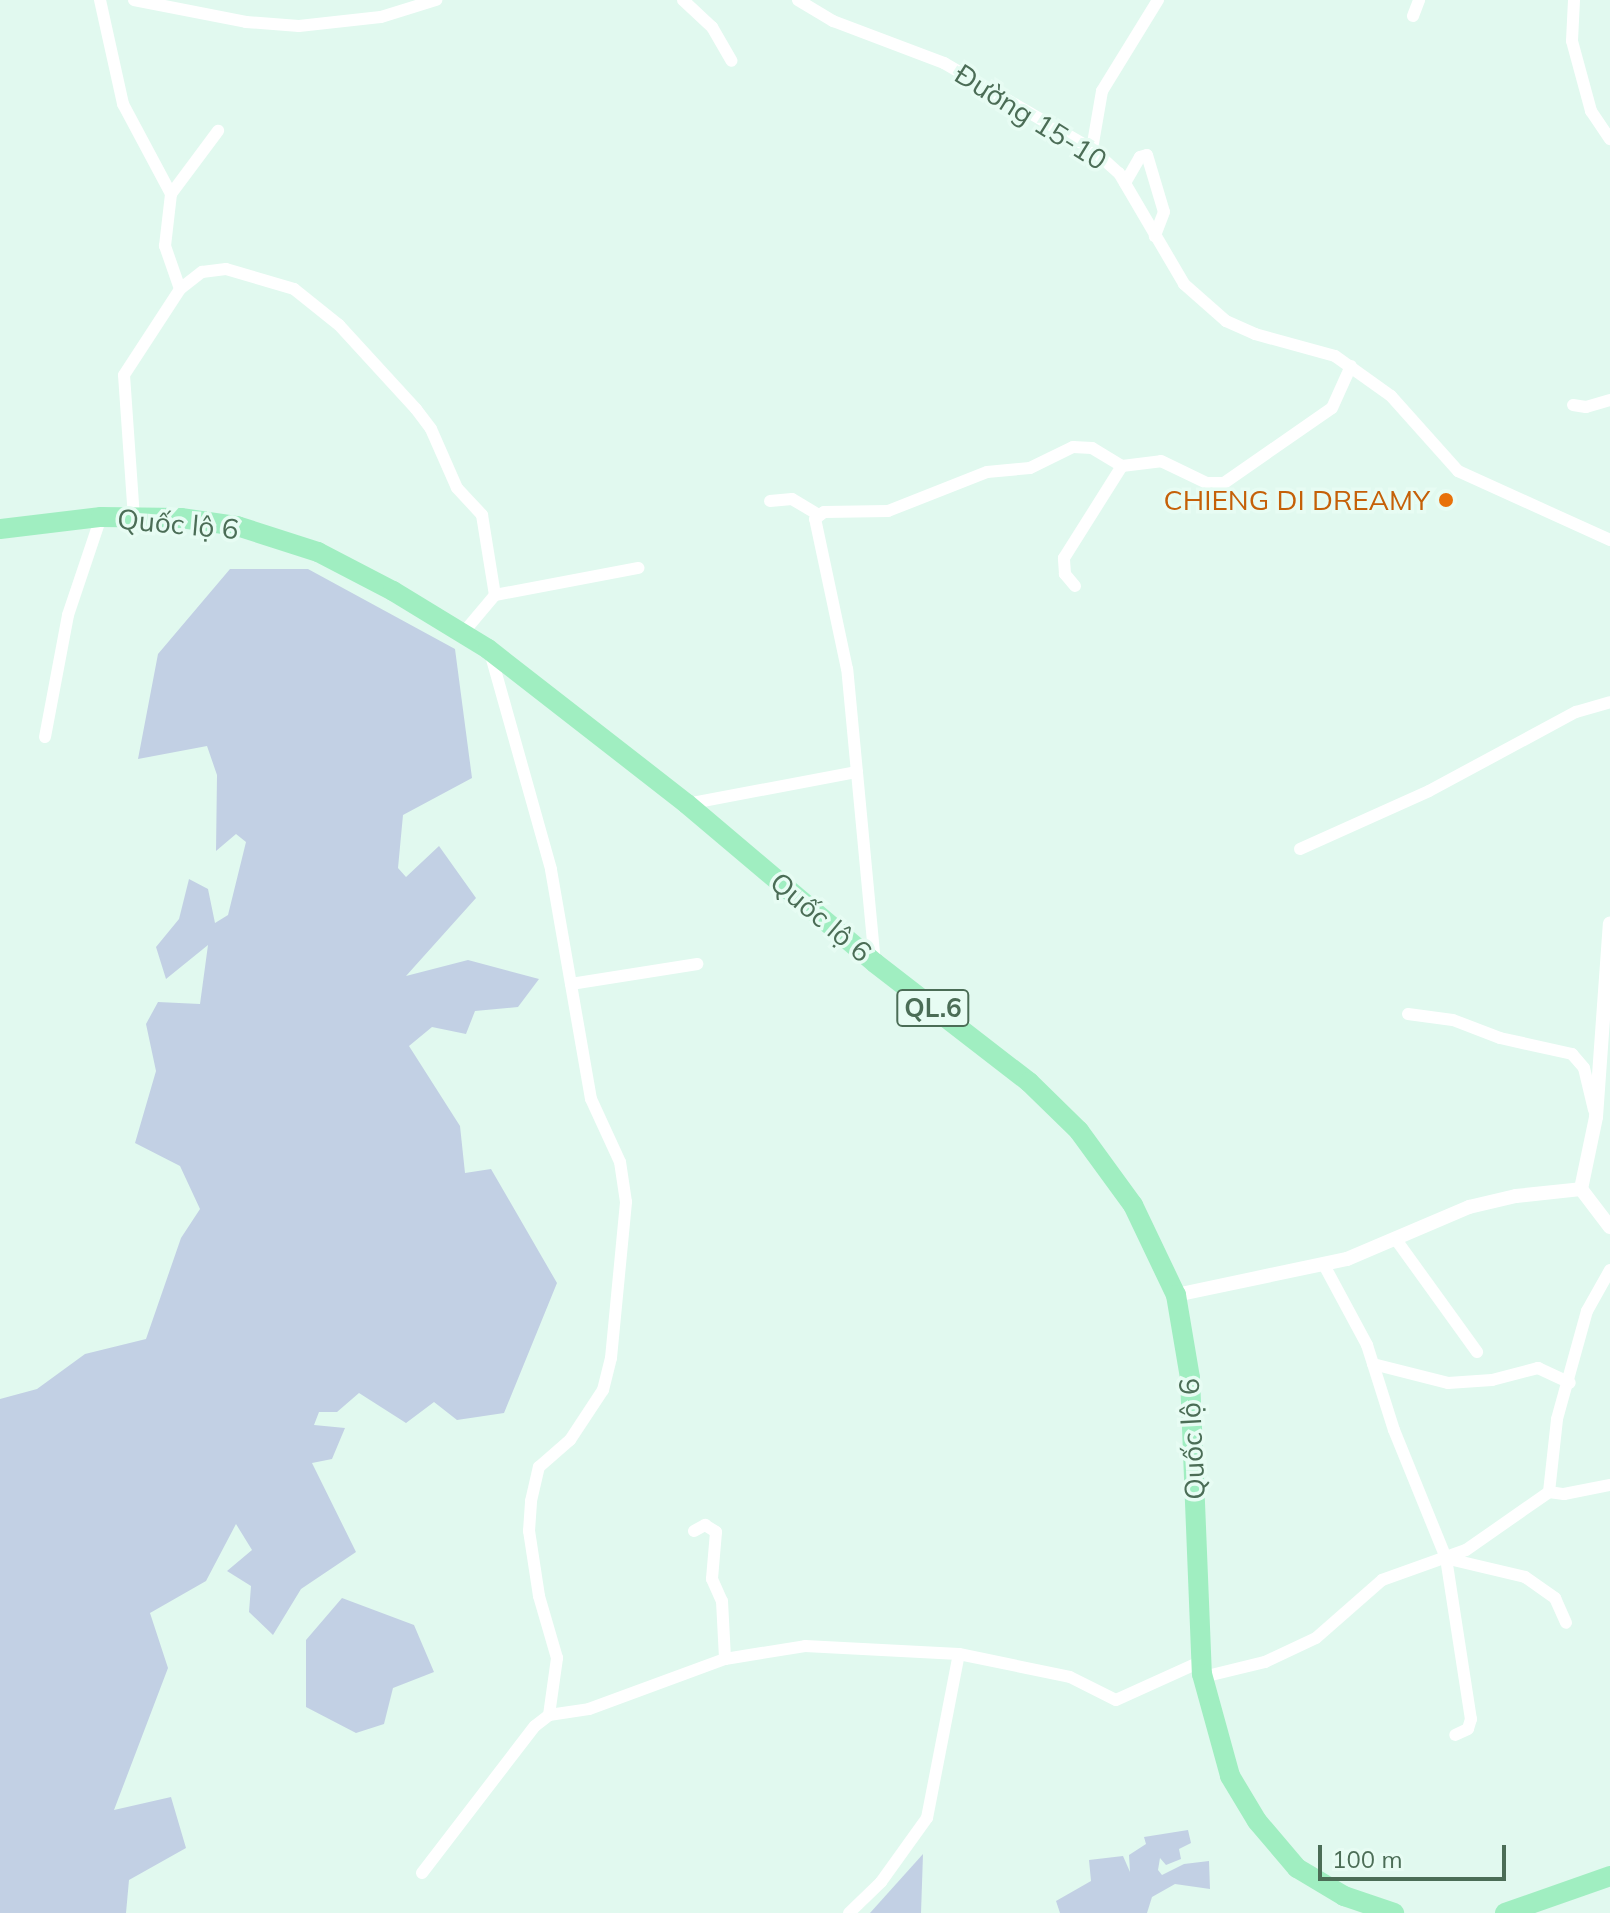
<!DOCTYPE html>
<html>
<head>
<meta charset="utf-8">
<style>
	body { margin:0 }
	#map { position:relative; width:1610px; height:1913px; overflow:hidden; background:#e1f9ef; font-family:Mulish,sans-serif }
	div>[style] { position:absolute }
	.green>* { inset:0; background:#c2d0e4 }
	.minor>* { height:12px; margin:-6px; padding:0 6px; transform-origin:6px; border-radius:6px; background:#fff }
	.tertiary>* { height:14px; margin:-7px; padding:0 7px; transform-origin:7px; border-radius:7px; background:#fff }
	.trunk>* { height:20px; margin:-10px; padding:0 10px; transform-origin:10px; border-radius:10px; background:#a0eec1 }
	.dots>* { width:22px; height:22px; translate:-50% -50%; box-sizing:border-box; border:4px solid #e7fcf3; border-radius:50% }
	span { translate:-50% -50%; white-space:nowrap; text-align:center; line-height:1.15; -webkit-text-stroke:7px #e7fcf3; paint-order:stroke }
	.shield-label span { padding:2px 6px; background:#e7fcf3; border:2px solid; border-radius:6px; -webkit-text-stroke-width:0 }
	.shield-label { font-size:26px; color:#4b6d56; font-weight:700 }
	.street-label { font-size:28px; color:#4b6d56 }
	.food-label { font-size:28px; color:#c56008 }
	.right { translate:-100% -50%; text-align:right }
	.scale { position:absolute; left:1318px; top:1845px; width:188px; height:36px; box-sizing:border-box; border:4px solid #4b6d56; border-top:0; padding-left:10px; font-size:24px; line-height:28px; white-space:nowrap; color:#4b6d56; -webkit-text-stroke:6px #e7fcf3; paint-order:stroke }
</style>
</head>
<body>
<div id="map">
	<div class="green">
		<i style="clip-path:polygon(230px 569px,308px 569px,455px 649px,472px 778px,403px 815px,398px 868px,406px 877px,439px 846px,476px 898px,406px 976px,468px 960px,539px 979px,518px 1007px,475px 1011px,466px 1034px,432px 1027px,409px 1046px,460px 1126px,465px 1173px,491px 1169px,557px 1283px,504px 1413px,457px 1420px,434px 1402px,406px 1423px,359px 1393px,337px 1412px,319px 1412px,314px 1425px,345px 1428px,332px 1459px,312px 1463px,356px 1552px,301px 1589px,273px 1635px,249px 1612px,251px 1586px,227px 1571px,252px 1550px,236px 1524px,206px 1581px,150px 1613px,168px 1668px,114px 1810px,171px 1797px,186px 1848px,129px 1880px,126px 1913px,0 1913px,0 1399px,37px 1389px,85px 1354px,146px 1339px,181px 1238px,200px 1209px,180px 1166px,135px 1143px,156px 1071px,146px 1024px,158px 1002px,200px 1004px,208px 945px,166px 979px,156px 947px,179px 919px,189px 879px,208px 889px,215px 923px,228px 915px,246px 842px,236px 834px,216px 851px,217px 775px,207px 746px,138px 759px,158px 654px)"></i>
		<i style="clip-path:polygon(342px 1598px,414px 1625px,434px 1672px,393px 1688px,384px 1724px,356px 1733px,306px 1707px,306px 1640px)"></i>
		<i style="clip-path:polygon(1188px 1830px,1191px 1843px,1179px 1849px,1181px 1859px,1166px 1865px,1160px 1858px,1158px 1870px,1162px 1875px,1184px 1864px,1209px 1861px,1210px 1889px,1175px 1884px,1152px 1897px,1147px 1913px,1060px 1913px,1056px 1901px,1091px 1881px,1089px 1860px,1123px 1856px,1130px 1872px,1129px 1855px,1146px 1844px,1144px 1837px)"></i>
		<i style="clip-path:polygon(923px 1854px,921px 1913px,870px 1913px)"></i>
	</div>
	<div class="minor">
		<i style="left:100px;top:0;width:107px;rotate:77.5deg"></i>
		<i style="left:123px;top:104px;width:102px;rotate:61.9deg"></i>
		<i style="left:134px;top:0;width:114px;rotate:11.1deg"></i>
		<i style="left:246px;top:22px;width:53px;rotate:4.3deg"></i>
		<i style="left:299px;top:26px;width:82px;rotate:-6.3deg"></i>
		<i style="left:381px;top:17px;width:58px;rotate:-17.2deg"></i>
		<i style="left:683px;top:0;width:40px;rotate:43deg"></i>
		<i style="left:712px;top:27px;width:39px;rotate:60deg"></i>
		<i style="left:798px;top:0;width:41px;rotate:31deg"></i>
		<i style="left:833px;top:21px;width:119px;rotate:20.7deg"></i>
		<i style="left:944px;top:63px;width:171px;rotate:30.2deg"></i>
		<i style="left:1092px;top:149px;width:36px;rotate:42deg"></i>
		<i style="left:1119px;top:173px;width:129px;rotate:59.6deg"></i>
		<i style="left:1184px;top:284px;width:56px;rotate:41.4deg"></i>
		<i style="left:1226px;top:321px;width:32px;rotate:24deg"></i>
		<i style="left:1255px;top:334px;width:83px;rotate:15.4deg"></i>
		<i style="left:1335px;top:356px;width:69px;rotate:35.5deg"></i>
		<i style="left:1391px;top:396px;width:101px;rotate:48.2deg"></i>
		<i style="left:1458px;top:471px;width:167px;rotate:24.4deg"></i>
		<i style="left:1574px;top:0;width:41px;rotate:92.8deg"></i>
		<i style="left:1572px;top:41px;width:73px;rotate:74.8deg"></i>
		<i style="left:1591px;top:111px;width:34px;rotate:56deg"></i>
		<i style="left:1413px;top:16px;width:17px;rotate:-69deg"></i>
		<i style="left:1092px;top:149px;width:59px;rotate:-80.2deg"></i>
		<i style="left:1102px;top:91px;width:107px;rotate:-58.4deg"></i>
		<i style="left:1125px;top:183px;width:30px;rotate:-60deg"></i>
		<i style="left:1140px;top:157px;width:7px;rotate:-16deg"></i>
		<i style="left:1147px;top:155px;width:59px;rotate:73.4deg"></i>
		<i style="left:1164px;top:212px;width:26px;rotate:111deg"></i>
		<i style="left:180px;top:289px;width:46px;rotate:-109.2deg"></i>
		<i style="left:165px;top:246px;width:52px;rotate:-83.4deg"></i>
		<i style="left:171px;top:194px;width:79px;rotate:-53.3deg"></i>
		<i style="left:1573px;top:405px;width:13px;rotate:9deg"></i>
		<i style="left:1586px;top:407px;width:25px;rotate:-16deg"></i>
		<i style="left:770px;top:501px;width:22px;rotate:-5deg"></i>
		<i style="left:792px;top:499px;width:31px;rotate:31deg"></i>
		<i style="left:134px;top:518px;width:143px;rotate:-94deg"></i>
		<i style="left:124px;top:375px;width:103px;rotate:-56.9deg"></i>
		<i style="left:180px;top:289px;width:28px;rotate:-38deg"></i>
		<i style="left:202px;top:272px;width:24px;rotate:-7deg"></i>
		<i style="left:226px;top:269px;width:71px;rotate:16.4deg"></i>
		<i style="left:294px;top:289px;width:58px;rotate:38.7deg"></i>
		<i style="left:339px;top:325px;width:114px;rotate:47.5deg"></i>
		<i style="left:416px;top:409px;width:25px;rotate:53deg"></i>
		<i style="left:431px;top:429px;width:64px;rotate:66.2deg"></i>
		<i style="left:457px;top:488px;width:37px;rotate:47deg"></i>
		<i style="left:482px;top:515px;width:81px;rotate:80.8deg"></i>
		<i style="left:1075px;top:586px;width:16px;rotate:-130deg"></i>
		<i style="left:1065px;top:574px;width:16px;rotate:-94deg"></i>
		<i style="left:1064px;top:558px;width:109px;rotate:-57.8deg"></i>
		<i style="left:1122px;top:466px;width:39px;rotate:-7deg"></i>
		<i style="left:1161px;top:461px;width:51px;rotate:25.6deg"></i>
		<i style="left:1207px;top:483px;width:17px"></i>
		<i style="left:1224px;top:483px;width:131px;rotate:-34.8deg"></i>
		<i style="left:1332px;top:408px;width:46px;rotate:-65.7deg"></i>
		<i style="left:463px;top:633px;width:50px;rotate:-49.9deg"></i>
		<i style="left:495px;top:595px;width:146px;rotate:-10.7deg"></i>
		<i style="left:45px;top:737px;width:124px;rotate:-79.3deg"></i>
		<i style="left:68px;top:615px;width:103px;rotate:-71.4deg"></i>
		<i style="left:687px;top:804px;width:173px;rotate:-10.7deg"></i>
		<i style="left:1300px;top:849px;width:141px;rotate:-24.2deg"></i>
		<i style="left:1429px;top:791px;width:167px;rotate:-28.3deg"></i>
		<i style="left:1576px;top:712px;width:35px;rotate:-16deg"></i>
		<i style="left:875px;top:963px;width:295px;rotate:-95.4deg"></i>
		<i style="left:847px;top:669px;width:153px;rotate:-102deg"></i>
		<i style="left:815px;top:519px;width:11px;rotate:-38deg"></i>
		<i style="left:824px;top:512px;width:64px;rotate:-0.9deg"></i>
		<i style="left:888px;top:511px;width:106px;rotate:-21.5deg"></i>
		<i style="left:987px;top:472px;width:43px;rotate:-5.3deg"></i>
		<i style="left:1030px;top:468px;width:48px;rotate:-26deg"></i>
		<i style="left:1073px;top:447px;width:19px;rotate:3deg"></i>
		<i style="left:1092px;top:448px;width:35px;rotate:31deg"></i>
		<i style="left:571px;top:984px;width:128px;rotate:-9deg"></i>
		<i style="left:1408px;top:1014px;width:45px;rotate:7.6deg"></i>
		<i style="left:1453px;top:1020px;width:50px;rotate:21deg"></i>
		<i style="left:1500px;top:1038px;width:74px;rotate:12.5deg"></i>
		<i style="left:1572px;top:1054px;width:18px;rotate:49deg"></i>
		<i style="left:1584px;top:1068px;width:43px;rotate:76.6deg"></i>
		<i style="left:1397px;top:1241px;width:137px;rotate:54.2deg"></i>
		<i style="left:1324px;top:1265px;width:91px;rotate:61.7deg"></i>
		<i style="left:1367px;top:1345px;width:89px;rotate:72.4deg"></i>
		<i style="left:1394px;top:1430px;width:138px;rotate:67.9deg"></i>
		<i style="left:1446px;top:1558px;width:163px;rotate:81.2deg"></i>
		<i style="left:1471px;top:1719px;width:10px;rotate:107deg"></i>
		<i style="left:1468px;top:1729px;width:14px;rotate:155deg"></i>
		<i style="left:1373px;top:1364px;width:77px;rotate:14.2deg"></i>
		<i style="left:1448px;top:1383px;width:44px;rotate:-3.9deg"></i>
		<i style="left:1492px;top:1380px;width:48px;rotate:-14.6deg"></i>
		<i style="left:1538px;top:1368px;width:35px;rotate:25deg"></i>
		<i style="left:1549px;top:1492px;width:73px;rotate:-83.7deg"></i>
		<i style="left:1557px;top:1419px;width:112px;rotate:-74.5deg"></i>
		<i style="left:1587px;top:1311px;width:47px;rotate:-60.7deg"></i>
		<i style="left:694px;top:1531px;width:13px;rotate:-29deg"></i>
		<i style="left:705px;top:1525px;width:13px;rotate:32deg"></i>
		<i style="left:716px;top:1532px;width:47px;rotate:94.9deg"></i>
		<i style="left:712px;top:1579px;width:24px;rotate:66deg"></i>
		<i style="left:722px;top:1601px;width:58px;rotate:87deg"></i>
		<i style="left:1449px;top:1559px;width:78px;rotate:13.3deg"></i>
		<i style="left:1525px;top:1577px;width:37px;rotate:35deg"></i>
		<i style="left:1555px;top:1598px;width:27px;rotate:66deg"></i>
		<i style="left:1203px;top:1677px;width:64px;rotate:-13.6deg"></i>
		<i style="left:1265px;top:1662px;width:56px;rotate:-25.2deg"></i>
		<i style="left:1316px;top:1638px;width:88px;rotate:-41.3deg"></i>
		<i style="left:1382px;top:1580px;width:89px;rotate:-19.7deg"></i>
		<i style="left:1466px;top:1550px;width:101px;rotate:-34.9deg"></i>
		<i style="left:1549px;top:1492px;width:15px;rotate:8deg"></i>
		<i style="left:1564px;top:1494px;width:47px;rotate:-11.1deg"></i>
		<i style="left:549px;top:1715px;width:40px;rotate:-8.5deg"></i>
		<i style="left:589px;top:1709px;width:145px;rotate:-20.2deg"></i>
		<i style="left:725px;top:1659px;width:81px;rotate:-9.2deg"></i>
		<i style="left:805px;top:1646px;width:154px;rotate:3deg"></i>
		<i style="left:959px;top:1654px;width:113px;rotate:11.7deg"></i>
		<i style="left:1070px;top:1677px;width:51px;rotate:26.6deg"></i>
		<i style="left:1116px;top:1700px;width:94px;rotate:-24.4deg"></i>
		<i style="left:422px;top:1873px;width:185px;rotate:-52.5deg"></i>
		<i style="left:535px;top:1726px;width:18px;rotate:-38deg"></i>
		<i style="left:549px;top:1715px;width:58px;rotate:-82deg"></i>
		<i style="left:557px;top:1658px;width:65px;rotate:-106.2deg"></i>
		<i style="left:539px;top:1596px;width:66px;rotate:-98.7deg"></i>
		<i style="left:529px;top:1531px;width:30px;rotate:-86deg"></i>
		<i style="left:531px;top:1501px;width:35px;rotate:-77deg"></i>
		<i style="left:539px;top:1467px;width:41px;rotate:-41.1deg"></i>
		<i style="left:570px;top:1440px;width:60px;rotate:-56.6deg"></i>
		<i style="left:603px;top:1390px;width:33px;rotate:-76deg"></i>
		<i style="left:611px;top:1358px;width:157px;rotate:-84.5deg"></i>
		<i style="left:626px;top:1202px;width:40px;rotate:-98.5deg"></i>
		<i style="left:620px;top:1162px;width:69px;rotate:-114.7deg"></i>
		<i style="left:591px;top:1099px;width:233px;rotate:-99.9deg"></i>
		<i style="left:551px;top:869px;width:229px;rotate:-105.7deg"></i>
		<i style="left:849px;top:1913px;width:45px;rotate:-44.1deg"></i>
		<i style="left:881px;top:1882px;width:79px;rotate:-54.3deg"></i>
		<i style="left:927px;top:1818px;width:167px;rotate:-79deg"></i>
	</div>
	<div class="tertiary">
		<i style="left:1581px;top:1189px;width:74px;rotate:-78.2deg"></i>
		<i style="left:1596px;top:1117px;width:194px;rotate:-85.9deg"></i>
		<i style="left:1176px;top:1295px;width:175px;rotate:-11.9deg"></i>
		<i style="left:1347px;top:1259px;width:133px;rotate:-23.1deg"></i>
		<i style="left:1469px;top:1207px;width:48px;rotate:-13.2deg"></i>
		<i style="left:1516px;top:1196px;width:65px;rotate:-6.1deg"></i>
		<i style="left:1581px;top:1189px;width:48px;rotate:52.7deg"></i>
	</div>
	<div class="trunk">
		<i style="left:0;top:529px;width:102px;rotate:-6.8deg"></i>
		<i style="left:101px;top:517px;width:80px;rotate:0.7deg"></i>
		<i style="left:181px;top:518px;width:57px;rotate:8.1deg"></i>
		<i style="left:237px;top:526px;width:85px;rotate:17.8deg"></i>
		<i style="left:318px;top:552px;width:85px;rotate:27.5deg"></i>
		<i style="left:393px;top:591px;width:111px;rotate:31.4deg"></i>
		<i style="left:488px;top:649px;width:252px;rotate:37.9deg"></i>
		<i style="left:687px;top:804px;width:246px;rotate:40.2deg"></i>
		<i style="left:875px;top:963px;width:195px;rotate:37.7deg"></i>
		<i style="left:1029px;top:1082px;width:70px;rotate:44.4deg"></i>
		<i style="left:1079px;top:1131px;width:92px;rotate:53.9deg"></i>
		<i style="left:1133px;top:1205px;width:100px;rotate:64.5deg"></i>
		<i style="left:1176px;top:1295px;width:84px;rotate:80.4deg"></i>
		<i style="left:1190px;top:1378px;width:296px;rotate:87.7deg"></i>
		<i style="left:1202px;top:1674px;width:106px;rotate:74.6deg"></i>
		<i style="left:1230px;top:1776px;width:52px;rotate:59deg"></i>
		<i style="left:1257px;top:1821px;width:62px;rotate:49.6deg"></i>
		<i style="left:1297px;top:1868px;width:55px;rotate:30.8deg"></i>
		<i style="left:1344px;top:1896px;width:53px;rotate:18.8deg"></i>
		<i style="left:1505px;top:1913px;width:111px;rotate:-19.4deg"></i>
	</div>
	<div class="dots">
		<i style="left:1446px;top:500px;background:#e8710a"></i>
	</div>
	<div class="shield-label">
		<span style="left:933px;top:1008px">QL.6</span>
	</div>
	<div class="street-label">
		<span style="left:1031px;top:117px;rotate:32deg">Đường 15-10</span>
		<span style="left:178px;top:524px;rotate:5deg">Quốc lộ 6</span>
		<span style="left:821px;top:917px;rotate:40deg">Quốc lộ 6</span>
		<span style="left:1192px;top:1439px;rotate:-93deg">Quốc lộ 6</span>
	</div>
	<div class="food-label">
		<span class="right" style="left:1430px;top:500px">CHIENG DI DREAMY</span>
	</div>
	<div class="scale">100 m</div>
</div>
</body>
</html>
